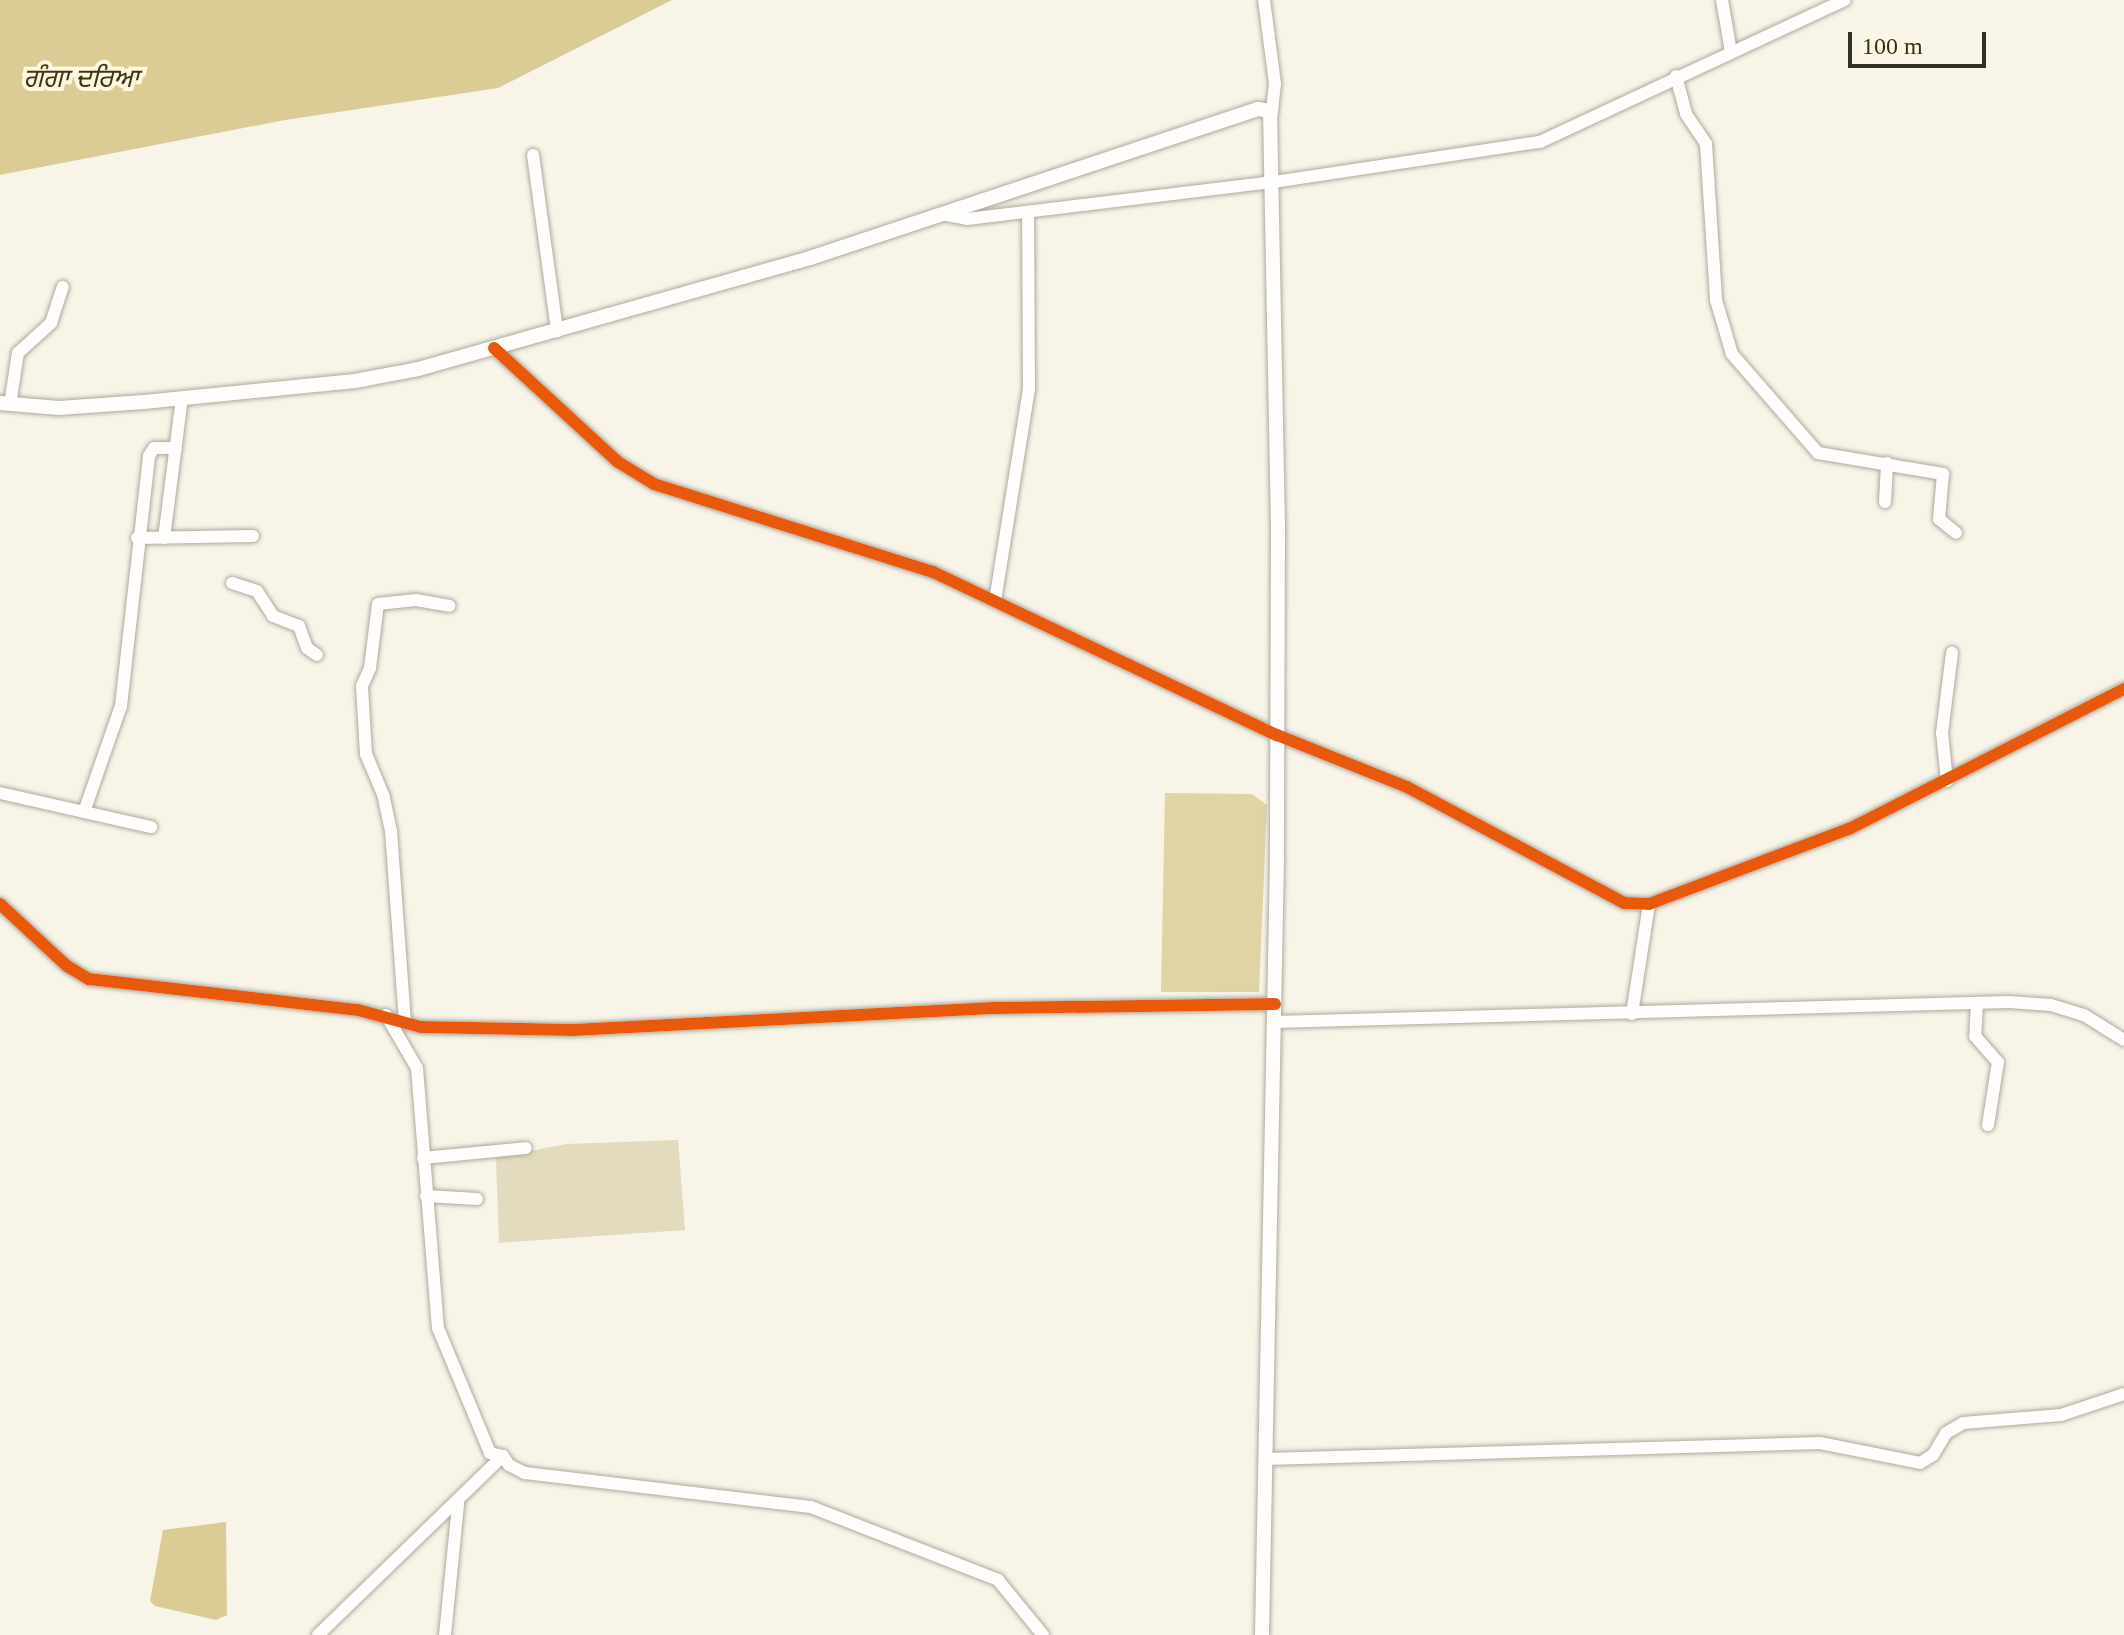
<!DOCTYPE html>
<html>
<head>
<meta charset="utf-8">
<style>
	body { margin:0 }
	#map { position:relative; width:2124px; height:1635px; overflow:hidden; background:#f8f4e7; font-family:"Times New Roman","Noto Sans Gurmukhi",serif }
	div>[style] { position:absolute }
	.green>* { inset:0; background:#e3dbbd }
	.forest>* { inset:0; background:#e0d4a5 }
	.water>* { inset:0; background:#dacc94 }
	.roads { filter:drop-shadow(0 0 2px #ada99e) drop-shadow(0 0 2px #ada99e) }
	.minor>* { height:12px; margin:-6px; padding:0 6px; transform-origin:6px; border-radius:6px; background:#fefdfb }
	.major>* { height:14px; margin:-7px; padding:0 7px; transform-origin:7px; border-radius:7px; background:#fefdfb }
	.cycleway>* { height:12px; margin:-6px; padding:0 6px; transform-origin:6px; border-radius:6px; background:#e8590c }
	span { translate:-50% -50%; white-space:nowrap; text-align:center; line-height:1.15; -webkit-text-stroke:8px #fef8e1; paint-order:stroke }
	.water-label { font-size:26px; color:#3e3615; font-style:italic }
	.scale { position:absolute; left:1848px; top:32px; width:138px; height:36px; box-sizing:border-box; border:4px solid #322f24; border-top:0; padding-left:10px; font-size:24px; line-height:28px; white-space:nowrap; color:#322f24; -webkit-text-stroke:6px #fef8e1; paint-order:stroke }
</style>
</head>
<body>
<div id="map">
	<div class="green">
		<i style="clip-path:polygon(678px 1140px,685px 1230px,499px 1243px,496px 1158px,566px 1144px)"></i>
	</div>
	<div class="forest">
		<i style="clip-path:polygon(1165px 793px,1252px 794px,1267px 805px,1259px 992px,1161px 992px)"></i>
	</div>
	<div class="water">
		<i style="clip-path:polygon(0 0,672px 0,498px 88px,285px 120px,0 175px)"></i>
		<i style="clip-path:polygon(226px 1522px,227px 1615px,216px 1620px,155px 1606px,150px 1601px,163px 1530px)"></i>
	</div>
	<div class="roads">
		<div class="minor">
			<i style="left:1264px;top:0;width:84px;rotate:82.5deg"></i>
			<i style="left:1275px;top:83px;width:31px;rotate:96deg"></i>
			<i style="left:1722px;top:0;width:53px;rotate:80.2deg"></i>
			<i style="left:1676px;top:76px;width:39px;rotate:75deg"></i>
			<i style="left:1686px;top:114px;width:36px;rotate:56deg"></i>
			<i style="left:1706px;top:144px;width:156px;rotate:86.3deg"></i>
			<i style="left:1716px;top:300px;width:56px;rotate:73.5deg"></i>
			<i style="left:1732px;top:354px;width:131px;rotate:49deg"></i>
			<i style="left:1818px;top:453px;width:127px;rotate:9.5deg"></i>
			<i style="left:1943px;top:474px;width:45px;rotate:95.1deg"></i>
			<i style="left:1939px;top:519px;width:22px;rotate:39deg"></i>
			<i style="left:533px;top:155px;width:178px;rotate:82.2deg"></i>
			<i style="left:942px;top:214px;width:25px;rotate:11deg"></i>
			<i style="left:967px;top:219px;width:309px;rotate:-6.9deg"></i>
			<i style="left:1274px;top:182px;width:269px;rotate:-8.6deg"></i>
			<i style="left:1540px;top:142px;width:336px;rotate:-25deg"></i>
			<i style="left:494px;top:348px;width:168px;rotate:42.6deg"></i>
			<i style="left:618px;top:462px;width:42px;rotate:31.4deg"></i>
			<i style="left:654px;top:484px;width:293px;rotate:17.5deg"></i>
			<i style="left:933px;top:572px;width:381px;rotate:25.4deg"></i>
			<i style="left:1277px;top:735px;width:140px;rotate:21.8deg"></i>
			<i style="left:1407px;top:787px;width:246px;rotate:28.1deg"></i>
			<i style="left:1624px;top:903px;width:25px;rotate:2deg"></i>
			<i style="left:1649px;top:904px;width:214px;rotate:-20.6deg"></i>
			<i style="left:1849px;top:829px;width:309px;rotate:-27deg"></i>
			<i style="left:10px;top:405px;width:53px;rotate:-81.3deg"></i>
			<i style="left:18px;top:353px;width:45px;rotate:-42.3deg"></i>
			<i style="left:51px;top:323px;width:38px;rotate:-72deg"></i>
			<i style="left:1885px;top:502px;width:39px;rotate:-87deg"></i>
			<i style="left:137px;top:538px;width:116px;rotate:-1deg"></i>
			<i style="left:164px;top:538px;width:141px;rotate:-82.7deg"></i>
			<i style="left:232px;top:583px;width:26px;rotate:18deg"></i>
			<i style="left:257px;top:591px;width:30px;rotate:57deg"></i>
			<i style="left:273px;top:616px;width:28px;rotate:21deg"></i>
			<i style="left:299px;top:626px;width:23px;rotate:70deg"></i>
			<i style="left:307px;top:648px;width:12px;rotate:35deg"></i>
			<i style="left:995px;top:601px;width:215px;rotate:-80.9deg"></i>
			<i style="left:1029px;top:389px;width:177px;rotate:-90.3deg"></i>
			<i style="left:1947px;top:781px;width:48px;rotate:-95.9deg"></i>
			<i style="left:1942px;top:733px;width:81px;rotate:-82.9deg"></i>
			<i style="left:0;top:793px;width:155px;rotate:12.7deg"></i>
			<i style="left:84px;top:812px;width:112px;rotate:-70.8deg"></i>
			<i style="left:121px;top:706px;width:252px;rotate:-83.6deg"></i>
			<i style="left:149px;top:456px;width:9px;rotate:-58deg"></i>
			<i style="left:154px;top:448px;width:22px"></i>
			<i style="left:0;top:904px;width:91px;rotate:42.8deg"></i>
			<i style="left:67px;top:966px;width:26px;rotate:31deg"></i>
			<i style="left:89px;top:979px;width:271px;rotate:6.6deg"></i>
			<i style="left:358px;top:1010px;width:65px;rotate:15.1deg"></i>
			<i style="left:421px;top:1027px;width:152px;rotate:1.1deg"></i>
			<i style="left:573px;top:1030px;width:425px;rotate:-3deg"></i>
			<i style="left:997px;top:1008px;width:278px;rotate:-0.8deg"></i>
			<i style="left:1977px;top:1003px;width:33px;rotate:93deg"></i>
			<i style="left:1975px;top:1036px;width:35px;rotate:49deg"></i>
			<i style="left:1998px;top:1062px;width:64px;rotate:99deg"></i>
			<i style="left:1632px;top:1014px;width:111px;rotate:-81.2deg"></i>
			<i style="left:386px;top:1015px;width:61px;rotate:59.7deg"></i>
			<i style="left:417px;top:1068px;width:261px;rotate:85.4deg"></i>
			<i style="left:438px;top:1328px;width:135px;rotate:67.4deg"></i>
			<i style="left:490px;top:1453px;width:13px;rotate:13deg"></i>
			<i style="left:503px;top:1456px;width:11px;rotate:56deg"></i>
			<i style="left:509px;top:1465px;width:18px;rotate:27deg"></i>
			<i style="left:525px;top:1473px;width:288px;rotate:6.8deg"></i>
			<i style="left:811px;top:1507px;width:201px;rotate:21.3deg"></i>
			<i style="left:998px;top:1580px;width:71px;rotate:50.7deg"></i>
			<i style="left:405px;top:1022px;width:192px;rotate:-94.2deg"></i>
			<i style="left:391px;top:831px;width:35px;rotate:-102deg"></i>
			<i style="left:384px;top:797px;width:47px;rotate:-112.7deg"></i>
			<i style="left:366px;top:754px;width:68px;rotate:-93.4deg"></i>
			<i style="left:362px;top:686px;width:20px;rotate:-66deg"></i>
			<i style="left:370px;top:668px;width:64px;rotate:-82.9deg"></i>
			<i style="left:378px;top:604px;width:38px;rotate:-6deg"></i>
			<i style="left:416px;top:600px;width:34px;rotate:10deg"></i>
			<i style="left:1274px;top:1022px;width:735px;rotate:-1.56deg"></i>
			<i style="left:2009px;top:1002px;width:42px;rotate:4.1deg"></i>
			<i style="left:2051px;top:1005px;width:34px;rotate:17deg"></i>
			<i style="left:2084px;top:1015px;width:47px;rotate:32deg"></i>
			<i style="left:423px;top:1158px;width:103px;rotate:-5.5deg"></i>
			<i style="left:426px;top:1196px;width:51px;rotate:3.4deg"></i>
			<i style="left:1266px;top:1459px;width:554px;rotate:-1.65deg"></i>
			<i style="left:1820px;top:1443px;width:102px;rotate:11.3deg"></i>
			<i style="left:1920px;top:1463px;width:15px;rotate:-32deg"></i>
			<i style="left:1933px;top:1455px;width:26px;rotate:-59deg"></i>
			<i style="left:1946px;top:1433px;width:20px;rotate:-30deg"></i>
			<i style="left:1963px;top:1423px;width:98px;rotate:-4.7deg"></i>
			<i style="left:2061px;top:1415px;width:66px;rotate:-18.4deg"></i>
			<i style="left:318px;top:1635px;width:257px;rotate:-44.1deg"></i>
			<i style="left:445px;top:1635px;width:132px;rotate:-84.3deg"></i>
		</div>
		<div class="major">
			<i style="left:0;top:403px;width:59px;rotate:4.8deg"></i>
			<i style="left:59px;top:408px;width:85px;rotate:-4deg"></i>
			<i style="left:144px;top:402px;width:212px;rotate:-5.7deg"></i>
			<i style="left:355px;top:381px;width:64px;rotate:-10.8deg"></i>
			<i style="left:418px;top:369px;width:407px;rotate:-15.8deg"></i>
			<i style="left:810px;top:258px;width:472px;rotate:-18.4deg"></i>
			<i style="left:1258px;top:109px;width:12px;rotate:9deg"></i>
			<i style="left:1270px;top:111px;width:421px;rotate:88.9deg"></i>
			<i style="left:1278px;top:532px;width:327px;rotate:90.2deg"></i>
			<i style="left:1277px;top:859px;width:776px;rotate:91.11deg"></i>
		</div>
	</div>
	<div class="cycleway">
		<i style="left:494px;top:348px;width:168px;rotate:42.6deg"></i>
		<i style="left:618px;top:462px;width:42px;rotate:31.4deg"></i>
		<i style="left:654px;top:484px;width:293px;rotate:17.5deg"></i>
		<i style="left:933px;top:572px;width:381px;rotate:25.4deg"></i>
		<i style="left:1277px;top:735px;width:140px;rotate:21.8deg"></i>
		<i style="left:1407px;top:787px;width:246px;rotate:28.1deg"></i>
		<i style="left:1624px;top:903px;width:25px;rotate:2deg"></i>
		<i style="left:1649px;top:904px;width:214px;rotate:-20.6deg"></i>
		<i style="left:1849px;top:829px;width:309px;rotate:-27deg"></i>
		<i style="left:0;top:904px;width:91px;rotate:42.8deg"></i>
		<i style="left:67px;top:966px;width:26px;rotate:31deg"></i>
		<i style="left:89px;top:979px;width:271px;rotate:6.6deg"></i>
		<i style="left:358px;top:1010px;width:65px;rotate:15.1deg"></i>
		<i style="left:421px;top:1027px;width:152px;rotate:1.1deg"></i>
		<i style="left:573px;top:1030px;width:425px;rotate:-3deg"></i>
		<i style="left:997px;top:1008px;width:278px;rotate:-0.8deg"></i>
	</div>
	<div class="water-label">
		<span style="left:81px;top:79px">ਗੰਗਾ ਦਰਿਆ</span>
	</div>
	<div class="scale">100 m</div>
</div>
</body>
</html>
